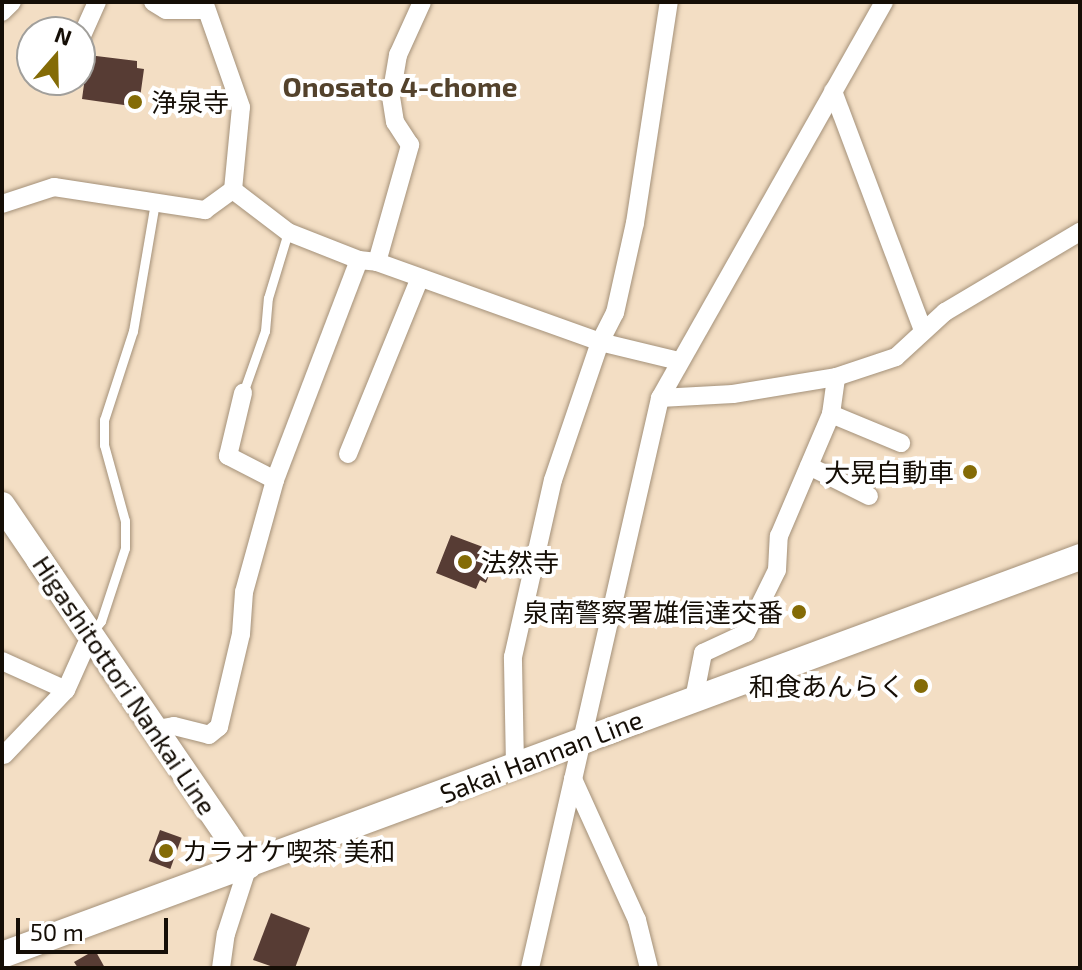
<!DOCTYPE html>
<html>
<head>
<meta charset="utf-8">
<style>
	body { margin:0 }
	#map { position:relative; width:1082px; height:970px; overflow:hidden; background:#f3dec4; font-family:"Exo 2","Noto Sans JP",sans-serif }
	div>[style] { position:absolute }
	.building>* { inset:0; background:#573c34; transform-origin:0 0 }
	.roads { filter:drop-shadow(0 0 2px #a49179) drop-shadow(0 0 2px #a49179) }
	.lane>* { height:9px; margin:-4.5px; padding:0 4.5px; transform-origin:4.5px; border-radius:4.5px; background:#fff }
	.street>* { height:18px; margin:-9px; padding:0 9px; transform-origin:9px; border-radius:9px; background:#fff }
	.secondary>* { height:26px; margin:-13px; padding:0 13px; transform-origin:13px; border-radius:13px; background:#fff }
	.dots>* { width:22px; height:22px; translate:-50% -50%; box-sizing:border-box; border:4px solid #fff; border-radius:50% }
	span { translate:-50% -50%; white-space:nowrap; text-align:center; line-height:1.15; -webkit-text-stroke:8px #fff; paint-order:stroke }
	.poi-label { font-size:26px; color:#150e06 }
	.left { translate:0 -50%; text-align:left }
	.right { translate:-100% -50%; text-align:right }
	.street-label { font-size:26px; color:#150e06 }
	.neighbourhood-label { font-size:28px; color:#53422c; font-weight:700 }
	.frame { position:absolute; inset:0; border:4px solid #150e06; pointer-events:none }
	.north { position:absolute; left:16px; top:16px; width:80px; height:80px; box-sizing:border-box; background:#fff; border:2px solid #a19f9b; border-radius:50%; rotate:20deg; font-size:22px; font-weight:700; line-height:32px; text-align:center; color:#150e06 }
	.north::after { content:''; display:block; margin:auto; width:28px; height:36px; background:#846b06; clip-path:polygon(50% 0,100% 100%,50% 72%,0 100%) }
	.scale { position:absolute; left:16px; top:918px; width:152px; height:36px; box-sizing:border-box; border:4px solid #150e06; border-top:0; padding-left:10px; font-size:24px; line-height:28px; white-space:nowrap; color:#150e06; -webkit-text-stroke:6px #fff; paint-order:stroke }
</style>
</head>
<body>
<div id="map">
	<div class="building">
		<i style="clip-path:polygon(88px 55px,137px 61px,137px 68px,144px 69px,140px 98px,132px 98px,131px 106px,82px 99px)"></i>
		<i style="clip-path:polygon(451px 535px,491px 550px,487px 562px,493px 565px,486px 583px,480px 580px,476px 589px,436px 573px)"></i>
		<i style="left:160px;top:830px;width:23px;height:33px;rotate:20deg"></i>
		<i style="clip-path:polygon(271px 913px,310px 928px,295px 968px,276px 968px,253px 960px)"></i>
		<i style="clip-path:polygon(95px 950px,105px 968px,78px 968px,74px 962px)"></i>
	</div>
	<div class="roads">
		<div class="lane">
			<i style="left:243px;top:393px;width:66px;rotate:-70.5deg"></i>
			<i style="left:265px;top:331px;width:33px;rotate:-85deg"></i>
			<i style="left:268px;top:298px;width:69px;rotate:-73.1deg"></i>
			<i style="left:93px;top:631px;width:13px;rotate:-51deg"></i>
			<i style="left:101px;top:621px;width:77px;rotate:-71.8deg"></i>
			<i style="left:125px;top:548px;width:27px;rotate:-90deg"></i>
			<i style="left:125px;top:521px;width:79px;rotate:-105.4deg"></i>
			<i style="left:104px;top:445px;width:25px;rotate:-90deg"></i>
			<i style="left:104px;top:420px;width:94px;rotate:-72deg"></i>
			<i style="left:133px;top:331px;width:131px;rotate:-80.3deg"></i>
		</div>
		<div class="street">
			<i style="left:153px;top:2px;width:15px;rotate:32deg"></i>
			<i style="left:166px;top:10px;width:40px"></i>
			<i style="left:2px;top:12px;width:14px;rotate:-45deg"></i>
			<i style="left:80px;top:40px;width:42px;rotate:-65.9deg"></i>
			<i style="left:833px;top:91px;width:255px;rotate:69.4deg"></i>
			<i style="left:233px;top:190px;width:69px;rotate:37.4deg"></i>
			<i style="left:288px;top:232px;width:76px;rotate:21.5deg"></i>
			<i style="left:359px;top:260px;width:18px;rotate:6deg"></i>
			<i style="left:377px;top:262px;width:237px;rotate:19.7deg"></i>
			<i style="left:600px;top:342px;width:81px;rotate:13.5deg"></i>
			<i style="left:2px;top:204px;width:55px;rotate:-18.1deg"></i>
			<i style="left:54px;top:187px;width:153px;rotate:8.7deg"></i>
			<i style="left:205px;top:210px;width:34px;rotate:-36deg"></i>
			<i style="left:233px;top:190px;width:83px;rotate:-84.5deg"></i>
			<i style="left:241px;top:107px;width:111px;rotate:-109.4deg"></i>
			<i style="left:377px;top:262px;width:122px;rotate:-74.2deg"></i>
			<i style="left:410px;top:145px;width:27px;rotate:-123deg"></i>
			<i style="left:395px;top:122px;width:26px;rotate:-99deg"></i>
			<i style="left:391px;top:96px;width:42px;rotate:-80.3deg"></i>
			<i style="left:398px;top:55px;width:58px;rotate:-65.6deg"></i>
			<i style="left:660px;top:398px;width:73px;rotate:-3.1deg"></i>
			<i style="left:733px;top:394px;width:104px;rotate:-9.4deg"></i>
			<i style="left:836px;top:377px;width:63px;rotate:-18.4deg"></i>
			<i style="left:896px;top:357px;width:67px;rotate:-42.6deg"></i>
			<i style="left:945px;top:312px;width:157px;rotate:-30.7deg"></i>
			<i style="left:831px;top:414px;width:76px;rotate:22.5deg"></i>
			<i style="left:348px;top:454px;width:190px;rotate:-67.8deg"></i>
			<i style="left:809px;top:466px;width:67px;rotate:26.6deg"></i>
			<i style="left:275px;top:480px;width:235px;rotate:-69.1deg"></i>
			<i style="left:2px;top:661px;width:70px;rotate:24.4deg"></i>
			<i style="left:694px;top:699px;width:47px;rotate:-78.9deg"></i>
			<i style="left:703px;top:653px;width:47px;rotate:-24.9deg"></i>
			<i style="left:746px;top:633px;width:70px;rotate:-63.8deg"></i>
			<i style="left:777px;top:570px;width:34px;rotate:-87deg"></i>
			<i style="left:779px;top:536px;width:133px;rotate:-66.9deg"></i>
			<i style="left:831px;top:414px;width:37px;rotate:-82deg"></i>
			<i style="left:157px;top:729px;width:17px;rotate:-10deg"></i>
			<i style="left:174px;top:726px;width:36px;rotate:14deg"></i>
			<i style="left:209px;top:735px;width:13px;rotate:-39deg"></i>
			<i style="left:219px;top:727px;width:96px;rotate:-76.7deg"></i>
			<i style="left:241px;top:634px;width:42px;rotate:-85.9deg"></i>
			<i style="left:244px;top:592px;width:116px;rotate:-74.5deg"></i>
			<i style="left:275px;top:480px;width:53px;rotate:-152.9deg"></i>
			<i style="left:228px;top:456px;width:65px;rotate:-76.6deg"></i>
			<i style="left:4px;top:755px;width:90px;rotate:-46.4deg"></i>
			<i style="left:66px;top:690px;width:61px;rotate:-65.9deg"></i>
			<i style="left:515px;top:766px;width:109px;rotate:-91.1deg"></i>
			<i style="left:513px;top:657px;width:181px;rotate:-77.3deg"></i>
			<i style="left:553px;top:480px;width:146px;rotate:-71.2deg"></i>
			<i style="left:600px;top:342px;width:33px;rotate:-63deg"></i>
			<i style="left:615px;top:313px;width:92px;rotate:-77.5deg"></i>
			<i style="left:635px;top:223px;width:224px;rotate:-81.3deg"></i>
			<i style="left:573px;top:779px;width:155px;rotate:65.6deg"></i>
			<i style="left:637px;top:920px;width:49px;rotate:76deg"></i>
			<i style="left:221px;top:968px;width:34px;rotate:-82deg"></i>
			<i style="left:226px;top:934px;width:71px;rotate:-72.1deg"></i>
			<i style="left:530px;top:968px;width:585px;rotate:-77.15deg"></i>
			<i style="left:660px;top:398px;width:455px;rotate:-60.5deg"></i>
		</div>
		<div class="secondary">
			<i style="left:2px;top:505px;width:437px;rotate:55.7deg"></i>
			<i style="left:2px;top:955px;width:1149px;rotate:-20.26deg"></i>
		</div>
	</div>
	<div class="dots">
		<i style="left:135px;top:102px;background:#846b06"></i>
		<i style="left:970px;top:472px;background:#846b06"></i>
		<i style="left:465px;top:562px;background:#846b06"></i>
		<i style="left:799px;top:612px;background:#846b06"></i>
		<i style="left:921px;top:686px;background:#846b06"></i>
		<i style="left:166px;top:851px;background:#846b06"></i>
	</div>
	<div class="poi-label">
		<span class="left" style="left:151px;top:102px">浄泉寺</span>
		<span class="right" style="left:954px;top:472px">大晃自動車</span>
		<span class="left" style="left:481px;top:562px">法然寺</span>
		<span class="right" style="left:783px;top:612px">泉南警察署雄信達交番</span>
		<span class="right" style="left:905px;top:686px">和食あんらく</span>
		<span class="left" style="left:182px;top:851px">カラオケ喫茶 美和</span>
	</div>
	<div class="street-label">
		<span style="left:125px;top:685px;rotate:56deg">Higashitottori Nankai Line</span>
		<span style="left:541px;top:756px;rotate:-21deg">Sakai Hannan Line</span>
	</div>
	<div class="neighbourhood-label">
		<span style="left:400px;top:86px">Onosato 4-chome</span>
	</div>
	<div class="frame"></div>
	<div class="north">N</div>
	<div class="scale">50 m</div>
</div>
</body>
</html>
